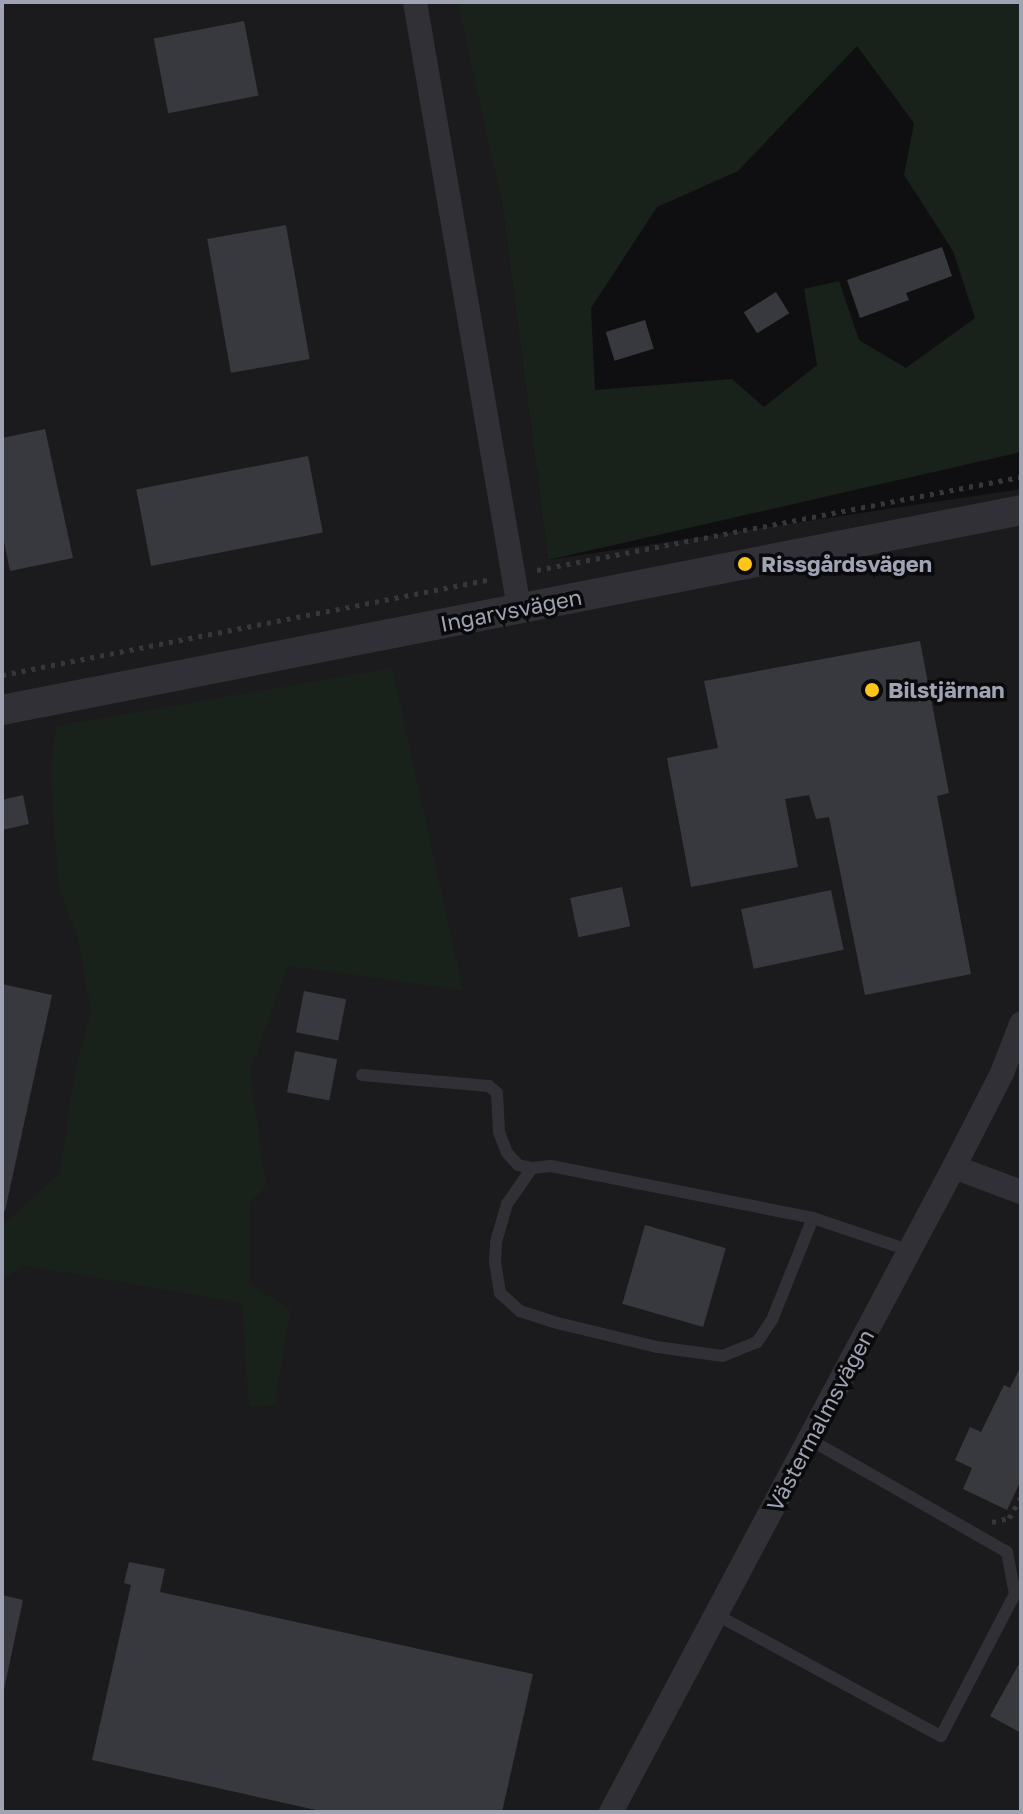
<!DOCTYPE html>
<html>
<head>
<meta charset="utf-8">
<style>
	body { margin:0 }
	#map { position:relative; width:1023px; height:1814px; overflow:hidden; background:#0f0f11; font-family:"Golos Text",sans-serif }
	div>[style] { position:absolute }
	.built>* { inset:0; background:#1b1b1e }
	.green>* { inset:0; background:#19211b }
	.building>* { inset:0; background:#38393f; transform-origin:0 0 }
	.path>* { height:5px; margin-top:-2.5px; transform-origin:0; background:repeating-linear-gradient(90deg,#36373d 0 4px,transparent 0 10px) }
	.service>* { height:12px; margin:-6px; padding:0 6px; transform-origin:6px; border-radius:6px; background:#303036 }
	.minor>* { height:24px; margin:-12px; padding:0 12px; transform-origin:12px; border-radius:12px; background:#303036 }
	.tertiary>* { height:30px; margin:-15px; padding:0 15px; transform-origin:15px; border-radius:15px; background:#303036 }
	.dots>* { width:22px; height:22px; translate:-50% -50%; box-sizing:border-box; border:4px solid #0a0a0c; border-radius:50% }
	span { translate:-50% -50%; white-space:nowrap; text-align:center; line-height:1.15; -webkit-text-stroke:7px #0a0a0c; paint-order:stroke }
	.poi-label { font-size:22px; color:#9fa3b3; font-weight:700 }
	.left { translate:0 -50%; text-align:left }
	.street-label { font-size:22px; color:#9fa3b3 }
	.frame { position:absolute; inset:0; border:4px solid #9fa3b3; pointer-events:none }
</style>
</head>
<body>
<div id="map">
	<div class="built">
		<i style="clip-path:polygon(2px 2px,460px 2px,502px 204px,548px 560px,1021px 489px,1021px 1812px,2px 1812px)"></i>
	</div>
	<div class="green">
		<i style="clip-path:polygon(evenodd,1021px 2px,1021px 452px,548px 560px,502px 204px,458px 3px,1021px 2px,857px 46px,914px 123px,904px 175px,953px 251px,975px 318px,906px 368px,859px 340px,839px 281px,804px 289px,817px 365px,764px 407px,732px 379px,595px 390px,591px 308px,657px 207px,738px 171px,857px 46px)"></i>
		<i style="clip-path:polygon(392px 668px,463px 990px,288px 966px,250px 1071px,266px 1187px,249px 1203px,249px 1284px,290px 1309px,275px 1405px,249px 1407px,242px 1303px,22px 1265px,2px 1280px,2px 1225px,59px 1174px,76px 1068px,91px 1012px,79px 941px,58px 886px,51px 767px,57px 726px)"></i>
	</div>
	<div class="building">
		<i style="left:244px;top:21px;width:76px;height:92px;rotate:79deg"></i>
		<i style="left:286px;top:225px;width:136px;height:80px;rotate:80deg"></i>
		<i style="clip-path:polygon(942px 247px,952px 276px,906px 293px,909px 300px,860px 318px,847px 280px)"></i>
		<i style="left:776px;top:292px;width:25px;height:38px;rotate:58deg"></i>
		<i style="left:645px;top:320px;width:30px;height:41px;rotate:73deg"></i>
		<i style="clip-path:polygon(45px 429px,73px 558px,10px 571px,2px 532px,2px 438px)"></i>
		<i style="left:308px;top:456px;width:78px;height:175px;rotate:79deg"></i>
		<i style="clip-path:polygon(920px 641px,949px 793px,937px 796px,971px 974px,865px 995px,829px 817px,816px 819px,809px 795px,785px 799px,798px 867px,691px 887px,667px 758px,718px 748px,704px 681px)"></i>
		<i style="clip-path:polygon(23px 795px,29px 824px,2px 830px,2px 800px)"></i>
		<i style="left:622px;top:887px;width:40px;height:53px;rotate:78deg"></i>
		<i style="left:831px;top:890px;width:61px;height:92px;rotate:78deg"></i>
		<i style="clip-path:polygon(2px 984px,52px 995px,5px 1211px,2px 1210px)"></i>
		<i style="left:304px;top:991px;width:43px;height:42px;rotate:11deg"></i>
		<i style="left:295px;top:1051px;width:43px;height:42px;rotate:11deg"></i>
		<i style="left:645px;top:1225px;width:84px;height:82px;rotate:16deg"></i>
		<i style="clip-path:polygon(1021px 1366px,1021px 1480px,1007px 1510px,963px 1489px,972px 1468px,955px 1460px,970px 1427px,981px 1432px,1004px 1385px,1010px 1388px)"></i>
		<i style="clip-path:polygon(129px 1562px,165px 1569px,160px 1592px,533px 1674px,502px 1812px,325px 1812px,92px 1760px,131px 1585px,124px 1583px)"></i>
		<i style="clip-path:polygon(2px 1595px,23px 1600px,3px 1694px,2px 1694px)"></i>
		<i style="clip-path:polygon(1021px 1660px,1021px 1733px,990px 1716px)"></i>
	</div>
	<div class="path">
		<i style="left:537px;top:570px;width:493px;rotate:-10.9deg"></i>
		<i style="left:2px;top:675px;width:499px;rotate:-11.1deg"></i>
		<i style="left:992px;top:1522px;width:17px;rotate:-13deg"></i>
		<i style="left:1009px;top:1518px;width:24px;rotate:-60deg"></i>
	</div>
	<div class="service">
		<i style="left:362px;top:1075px;width:127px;rotate:5deg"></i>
		<i style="left:489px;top:1086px;width:11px;rotate:41deg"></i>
		<i style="left:497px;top:1093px;width:39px;rotate:87deg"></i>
		<i style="left:499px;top:1132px;width:22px;rotate:69deg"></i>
		<i style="left:507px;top:1153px;width:16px;rotate:47deg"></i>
		<i style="left:518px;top:1165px;width:14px;rotate:12deg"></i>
		<i style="left:813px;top:1218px;width:110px;rotate:111.9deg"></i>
		<i style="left:772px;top:1320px;width:27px;rotate:124deg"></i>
		<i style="left:757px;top:1342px;width:37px;rotate:158deg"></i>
		<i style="left:723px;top:1356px;width:67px;rotate:-172.2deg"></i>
		<i style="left:657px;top:1347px;width:103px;rotate:-166.5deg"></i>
		<i style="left:557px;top:1323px;width:39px;rotate:-162deg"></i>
		<i style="left:520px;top:1311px;width:27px;rotate:-138deg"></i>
		<i style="left:500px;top:1293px;width:30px;rotate:-99deg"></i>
		<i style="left:495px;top:1263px;width:21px;rotate:-87deg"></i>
		<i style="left:496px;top:1242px;width:40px;rotate:-74deg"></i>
		<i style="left:507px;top:1204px;width:44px;rotate:-55.2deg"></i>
		<i style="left:532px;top:1168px;width:19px;rotate:-6deg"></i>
		<i style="left:551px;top:1166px;width:267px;rotate:11.2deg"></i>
		<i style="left:813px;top:1218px;width:103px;rotate:18.6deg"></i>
		<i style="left:715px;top:1614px;width:257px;rotate:28.4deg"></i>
		<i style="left:941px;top:1736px;width:160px;rotate:-62.5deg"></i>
		<i style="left:1015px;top:1594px;width:43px;rotate:-100.8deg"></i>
		<i style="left:1007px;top:1552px;width:228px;rotate:-150.3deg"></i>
	</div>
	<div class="minor">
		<i style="left:415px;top:2px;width:615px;rotate:80.26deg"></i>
		<i style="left:954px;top:1167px;width:72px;rotate:20.5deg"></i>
		<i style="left:611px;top:1812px;width:731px;rotate:-62deg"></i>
		<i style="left:954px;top:1167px;width:106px;rotate:-62.9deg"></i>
		<i style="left:1002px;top:1073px;width:53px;rotate:-68.8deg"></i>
	</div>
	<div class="tertiary">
		<i style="left:2px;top:710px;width:1038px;rotate:-11.1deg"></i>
	</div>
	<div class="dots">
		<i style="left:745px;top:564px;background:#ffc619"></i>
		<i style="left:872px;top:690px;background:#ffc619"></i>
	</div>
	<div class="poi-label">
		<span class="left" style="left:761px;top:564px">Rissgårdsvägen</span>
		<span class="left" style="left:888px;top:690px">Bilstjärnan</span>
	</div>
	<div class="street-label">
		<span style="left:511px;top:610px;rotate:-11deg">Ingarvsvägen</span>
		<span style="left:820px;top:1420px;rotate:-62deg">Västermalmsvägen</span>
	</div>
	<div class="frame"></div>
</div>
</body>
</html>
